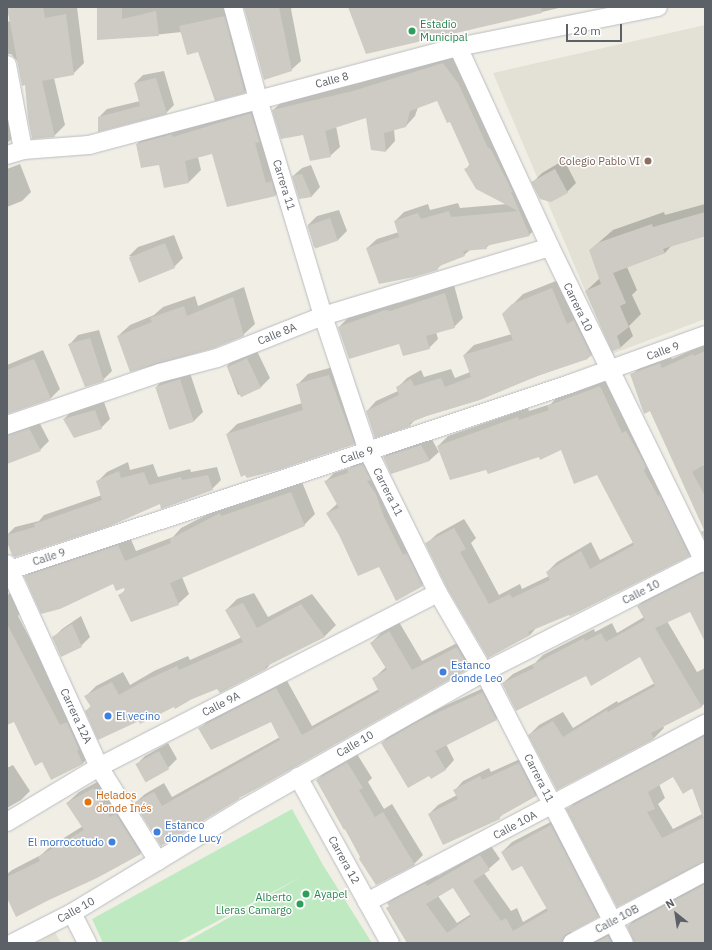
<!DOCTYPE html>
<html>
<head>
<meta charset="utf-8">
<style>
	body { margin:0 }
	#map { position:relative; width:712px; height:950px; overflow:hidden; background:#f1efe5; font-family:"IBM Plex Sans",sans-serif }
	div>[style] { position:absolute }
	.education>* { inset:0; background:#e3e1d5 }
	.green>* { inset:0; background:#bfeac1 }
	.shadow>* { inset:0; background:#0003 }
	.building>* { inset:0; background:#cecbc4; transform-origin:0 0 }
	.roads { filter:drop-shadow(0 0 1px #b9bcc2) drop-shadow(0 0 1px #b9bcc2) }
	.minor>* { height:18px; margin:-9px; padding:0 9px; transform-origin:9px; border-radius:9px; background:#fff }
	.dots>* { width:11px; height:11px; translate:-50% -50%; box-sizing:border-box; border:2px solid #fff; border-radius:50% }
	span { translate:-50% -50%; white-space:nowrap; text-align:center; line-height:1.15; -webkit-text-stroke:3px #fff; paint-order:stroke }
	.leisure-label { font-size:11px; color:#27864d }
	.left { translate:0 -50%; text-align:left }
	.right { translate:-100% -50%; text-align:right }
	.street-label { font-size:11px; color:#5c6167 }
	.education-label { font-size:11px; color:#785e54 }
	.shop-label { font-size:11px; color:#366cbe }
	.food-label { font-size:11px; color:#c56008 }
	.frame { position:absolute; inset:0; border:8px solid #5c6167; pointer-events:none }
	.north { position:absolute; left:656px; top:894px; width:40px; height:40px; -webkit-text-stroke:3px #fff; paint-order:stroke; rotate:330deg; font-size:11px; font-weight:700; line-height:16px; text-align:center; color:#5c6167 }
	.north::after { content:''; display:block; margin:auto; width:14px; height:18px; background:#5c6167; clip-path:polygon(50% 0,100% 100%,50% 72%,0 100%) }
	.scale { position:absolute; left:566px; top:24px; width:56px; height:18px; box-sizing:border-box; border:2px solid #5c6167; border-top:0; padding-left:5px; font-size:12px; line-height:14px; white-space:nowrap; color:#5c6167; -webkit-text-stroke:3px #fff; paint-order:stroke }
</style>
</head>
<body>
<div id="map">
	<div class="education">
		<i style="clip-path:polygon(705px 25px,705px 319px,612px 354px,493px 73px)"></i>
		<i style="clip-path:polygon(55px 932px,61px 943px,36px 943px)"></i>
	</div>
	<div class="green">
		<i style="clip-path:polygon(292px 809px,323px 865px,372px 943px,184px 943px,301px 877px,176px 943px,103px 943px,92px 919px)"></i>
	</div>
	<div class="shadow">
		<i style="clip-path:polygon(7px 7px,77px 7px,84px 63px,73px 74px,54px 78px,65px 125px,54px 136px,26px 84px,18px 62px,11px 54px,8px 54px,7px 63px,7px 22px,10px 21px)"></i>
		<i style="clip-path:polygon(98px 7px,234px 7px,254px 82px,245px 92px,216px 99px,199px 51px,182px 32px,125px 38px)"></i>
		<i style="clip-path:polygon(245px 7px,293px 7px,291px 9px,301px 61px,291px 70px)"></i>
		<i style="clip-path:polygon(349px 7px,563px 7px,367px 53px)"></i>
		<i style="clip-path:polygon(453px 54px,539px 226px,529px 235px,490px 244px,486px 248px,470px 250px,464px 255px,443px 263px,437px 269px,367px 248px,377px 239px,399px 232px,395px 221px,404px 212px,428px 204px,430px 210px,458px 203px,460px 208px,507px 204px,466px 169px,470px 164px,450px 121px,438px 99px,418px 107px,415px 116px,406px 126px,394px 129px,395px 141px,386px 151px,367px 117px,336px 126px,340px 147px,330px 156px,273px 110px,283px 101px,363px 82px)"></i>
		<i style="clip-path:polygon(164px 71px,174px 105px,166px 113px,99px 117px,107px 109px,140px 101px,135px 83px,143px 75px)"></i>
		<i style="clip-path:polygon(263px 101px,288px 183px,276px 195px,213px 153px,198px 157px,201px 170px,189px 182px,160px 164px,137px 144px,149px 132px)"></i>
		<i style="clip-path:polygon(7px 113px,19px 133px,7px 143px)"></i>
		<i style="clip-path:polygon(564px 160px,576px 183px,567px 192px,533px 182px,542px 173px)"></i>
		<i style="clip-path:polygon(20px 164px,31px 192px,22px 201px,7px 207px,7px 169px)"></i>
		<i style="clip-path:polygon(311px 165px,320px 187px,312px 196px,300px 198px,293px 176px,302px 168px)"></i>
		<i style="clip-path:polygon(705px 204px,705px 236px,671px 246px,665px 253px,627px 267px,637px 290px,632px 295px,641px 314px,629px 326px,633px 336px,621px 347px,613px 349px,586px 291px,600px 278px,590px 250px,613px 230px,664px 212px,665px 215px)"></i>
		<i style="clip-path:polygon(339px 210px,347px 231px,338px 240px,314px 247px,308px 225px,317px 216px)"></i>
		<i style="clip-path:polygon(174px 235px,183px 258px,174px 267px,129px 256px,138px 247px)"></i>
		<i style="clip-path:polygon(561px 279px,601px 345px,588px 358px,416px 419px,410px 425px,367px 411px,376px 401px,398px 391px,397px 388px,407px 378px,421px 370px,424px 377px,451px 369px,455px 378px,470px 372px,464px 355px,474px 345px,512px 334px,513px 304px,523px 294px)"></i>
		<i style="clip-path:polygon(454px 285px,463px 318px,454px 327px,436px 332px,438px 339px,429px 348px,339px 327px,348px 318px,394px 302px,399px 303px)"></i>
		<i style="clip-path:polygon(244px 287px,255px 324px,243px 335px,118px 336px,130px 325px,154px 315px,163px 307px,195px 296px,198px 306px)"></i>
		<i style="clip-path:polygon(99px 330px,112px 371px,103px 380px,70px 344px,78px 335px)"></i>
		<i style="clip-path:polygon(703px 345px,705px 346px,705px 463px,703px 464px,705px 468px,705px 529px,633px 374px,643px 364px,670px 355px,672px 359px)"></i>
		<i style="clip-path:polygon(256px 349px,270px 378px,261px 387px,238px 395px,227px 366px,236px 357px)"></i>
		<i style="clip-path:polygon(43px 350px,60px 389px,51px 398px,7px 413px,7px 365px)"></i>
		<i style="clip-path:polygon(340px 365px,365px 433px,354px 444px,227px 434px,237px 424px,302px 403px,297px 385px,308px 374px)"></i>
		<i style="clip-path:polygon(189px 370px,203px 412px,194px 421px,171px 429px,157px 386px,166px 377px)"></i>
		<i style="clip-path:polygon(610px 377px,699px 545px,689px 555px,570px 613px,537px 627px,530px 635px,488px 657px,426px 544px,437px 534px,464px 519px,476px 538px,471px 543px,499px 595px,520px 584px,522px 589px,549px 576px,547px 572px,557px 562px,591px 542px,600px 560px,634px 542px,598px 474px,562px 449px,487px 468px,438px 446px,448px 436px,528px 408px,529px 411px,551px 404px,558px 396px)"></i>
		<i style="clip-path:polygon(104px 402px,110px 419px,101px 428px,64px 419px,73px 410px)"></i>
		<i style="clip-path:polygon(38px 420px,49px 441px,40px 450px,7px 455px,7px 421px)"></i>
		<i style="clip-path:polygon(430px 436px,439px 452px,430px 460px,391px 473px,384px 457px,393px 449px)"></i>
		<i style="clip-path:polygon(372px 456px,431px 576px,422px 585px,379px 565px,340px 535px,327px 513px,338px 503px,325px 482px,334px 473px,350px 468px,357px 461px)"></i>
		<i style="clip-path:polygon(128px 462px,130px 470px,153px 464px,158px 477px,190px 469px,191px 472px,217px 467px,221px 480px,212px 489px,160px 503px,7px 539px,7px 535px,15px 527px,39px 521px,44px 515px,102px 495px,98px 481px,107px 472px)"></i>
		<i style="clip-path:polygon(302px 482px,315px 514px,304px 525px,182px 577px,189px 594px,178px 604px,119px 596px,126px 589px,125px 587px,113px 583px,25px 577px,36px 566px,129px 535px,136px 551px,173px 537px,181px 528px,230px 503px,231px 506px,241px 503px)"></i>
		<i style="clip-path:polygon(705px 568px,705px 628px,690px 610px,667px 621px,697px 672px,705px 668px,705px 703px,701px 707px,663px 726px,664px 728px,654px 738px,557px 789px,529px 735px,539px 725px,563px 712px,573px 728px,617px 701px,618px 703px,655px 683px,641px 656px,586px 675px,503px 683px,513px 674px,535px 663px,543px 655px,594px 629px,595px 632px,612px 623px,617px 633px,644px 617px,638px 606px,648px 596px)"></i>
		<i style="clip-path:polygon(12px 592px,24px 609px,18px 616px,91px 755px,81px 765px,43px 760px,14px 720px,7px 724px,7px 595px)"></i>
		<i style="clip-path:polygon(254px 593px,268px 617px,312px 594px,336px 625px,325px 636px,271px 663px,266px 669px,139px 720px,86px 711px,91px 706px,85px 697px,96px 686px,123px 672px,130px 685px,154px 671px,188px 656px,190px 660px,242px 637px,226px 610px,237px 599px)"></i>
		<i style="clip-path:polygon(81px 616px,90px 637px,81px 646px,53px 638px,62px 629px)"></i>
		<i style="clip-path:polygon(399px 622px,422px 661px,467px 638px,479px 658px,469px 667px,242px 795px,161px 845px,135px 803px,145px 794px,164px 783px,172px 797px,280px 737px,271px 721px,200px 729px,209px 719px,286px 679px,312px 726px,379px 689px,373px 679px,386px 667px,371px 643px,381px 633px)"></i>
		<i style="clip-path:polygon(492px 684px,505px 710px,496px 719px,446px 744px,454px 760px,446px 769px,431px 777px,382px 743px,391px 734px,427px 714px)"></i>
		<i style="clip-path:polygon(evenodd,705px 732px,705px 862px,568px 809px,578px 799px,705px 732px,674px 776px,683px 793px,693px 788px,702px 814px,673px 829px,658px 804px,665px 798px,659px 784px,674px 776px)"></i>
		<i style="clip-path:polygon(168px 743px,177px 759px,168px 768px,136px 765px,145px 756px)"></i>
		<i style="clip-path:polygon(357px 754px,372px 778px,368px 782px,384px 809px,392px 804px,423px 855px,414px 864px,361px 857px,317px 780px,326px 771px)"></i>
		<i style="clip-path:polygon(529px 755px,545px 787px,536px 796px,504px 813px,499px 818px,429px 814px,438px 805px,457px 795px,455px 790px,463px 781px,489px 768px,491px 772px)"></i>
		<i style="clip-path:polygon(13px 765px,30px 791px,21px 800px,7px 808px,7px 768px)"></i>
		<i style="clip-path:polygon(106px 777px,152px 841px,140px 853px,97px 877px,7px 896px,7px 874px,12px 870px,41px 855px,51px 846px,83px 826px,67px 803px,79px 792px)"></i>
		<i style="clip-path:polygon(evenodd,562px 816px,608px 906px,598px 916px,571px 931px,573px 938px,619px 926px,632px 943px,407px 943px,388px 903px,398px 893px,436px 874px,438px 876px,491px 846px,500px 859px,484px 873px,511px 911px,517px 908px,523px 922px,547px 908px,522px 865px,502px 852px,512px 842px,562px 816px,453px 887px,471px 914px,457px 923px,438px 896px,453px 887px)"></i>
		<i style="clip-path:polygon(705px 880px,705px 943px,636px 943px,628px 926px,638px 916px)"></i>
	</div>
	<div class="building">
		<i style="clip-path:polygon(7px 7px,43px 7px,45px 18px,66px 14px,74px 75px,42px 81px,55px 137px,32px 139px,28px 118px,25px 85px,22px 86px)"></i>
		<i style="clip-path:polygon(97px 7px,122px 7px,122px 19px,156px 11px,159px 36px,97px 40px)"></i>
		<i style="clip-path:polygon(244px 7px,279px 7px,292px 71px,264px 80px)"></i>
		<i style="clip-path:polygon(348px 7px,541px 7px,542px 13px,366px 54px)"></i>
		<i style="clip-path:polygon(225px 16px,245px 93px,215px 101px,198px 52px,187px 55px,179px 26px)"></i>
		<i style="clip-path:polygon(443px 63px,458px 83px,488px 148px,490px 148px,513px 192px,511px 192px,530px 236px,486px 246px,487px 249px,463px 251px,465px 256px,437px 267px,438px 270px,414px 277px,379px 284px,366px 248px,399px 237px,394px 221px,418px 213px,421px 219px,449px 211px,451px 217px,518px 211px,476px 189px,464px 169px,470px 166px,450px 122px,447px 123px,437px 101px,410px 111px,406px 127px,384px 133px,386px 152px,371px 150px,366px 118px,325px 131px,331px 157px,310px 161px,303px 135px,281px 139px,272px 110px,353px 91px)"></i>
		<i style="clip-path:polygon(156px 78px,167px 114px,98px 132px,98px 117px,140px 106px,134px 83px)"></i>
		<i style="clip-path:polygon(251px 113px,260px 142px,255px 143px,266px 183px,272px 181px,276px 196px,227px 207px,212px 154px,185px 161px,189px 183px,164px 188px,159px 165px,141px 168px,136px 144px,172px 134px,173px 137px)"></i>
		<i style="clip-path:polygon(555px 169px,568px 193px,551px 202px,540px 199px,531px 182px)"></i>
		<i style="clip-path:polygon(302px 174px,312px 197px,299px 199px,292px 176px)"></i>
		<i style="clip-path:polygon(705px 212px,705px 236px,663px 249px,665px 253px,613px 273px,626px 303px,620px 306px,629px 327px,617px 336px,621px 348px,612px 351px,585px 291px,601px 284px,589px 250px,600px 242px,652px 224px,653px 227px)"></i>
		<i style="left:330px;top:218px;width:24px;height:24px;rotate:71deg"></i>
		<i style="left:165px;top:243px;width:27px;height:39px;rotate:68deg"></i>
		<i style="clip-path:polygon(552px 288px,567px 324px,574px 320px,592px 356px,587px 357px,588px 359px,540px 375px,480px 400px,427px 416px,409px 423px,411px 426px,375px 438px,366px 411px,399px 395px,396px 387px,411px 379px,414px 386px,441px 378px,445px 387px,471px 377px,463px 355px,513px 340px,502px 314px,512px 304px)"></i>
		<i style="clip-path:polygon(445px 293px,455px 328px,426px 336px,430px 349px,403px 356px,399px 344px,349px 359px,338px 327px,385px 310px,390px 311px)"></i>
		<i style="clip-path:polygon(233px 297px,244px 336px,214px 348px,130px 372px,117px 336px,152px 322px,150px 318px,184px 306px,187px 316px)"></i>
		<i style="clip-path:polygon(90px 338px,104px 381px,85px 387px,68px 344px)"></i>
		<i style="clip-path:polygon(705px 351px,705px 464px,692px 472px,705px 496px,705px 539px,701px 532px,704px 530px,650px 411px,644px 414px,630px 374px,660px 363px,662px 368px,693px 354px,694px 356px)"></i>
		<i style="left:247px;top:358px;width:33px;height:22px;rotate:65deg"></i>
		<i style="clip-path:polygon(34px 359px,51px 399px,7px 414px,7px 370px)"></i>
		<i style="clip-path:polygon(329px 375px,355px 444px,278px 470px,247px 478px,245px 475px,241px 477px,226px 434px,303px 410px,296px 384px)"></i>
		<i style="left:180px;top:379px;width:45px;height:26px;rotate:72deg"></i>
		<i style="clip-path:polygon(600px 386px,622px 433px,626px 431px,645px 464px,646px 467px,644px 471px,658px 496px,660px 494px,690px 556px,570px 616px,569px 615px,528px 632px,530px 635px,488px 658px,447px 588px,425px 543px,454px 528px,466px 549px,460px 552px,489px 604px,510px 594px,512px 598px,550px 580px,546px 572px,581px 551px,590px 569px,634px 545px,597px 475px,574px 484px,561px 450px,540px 460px,539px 457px,488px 474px,486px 470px,450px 480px,437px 446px,518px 417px,519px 420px,549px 410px,547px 406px)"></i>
		<i style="clip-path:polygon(95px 410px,102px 429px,74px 438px,63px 419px)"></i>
		<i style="clip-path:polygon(29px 428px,41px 451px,7px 464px,7px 435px)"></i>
		<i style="clip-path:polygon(421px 445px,430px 461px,391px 474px,383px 457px)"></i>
		<i style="clip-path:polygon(363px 464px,371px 480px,367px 481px,376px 494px,384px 517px,403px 555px,407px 553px,423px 586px,396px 601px,379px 567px,358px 576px,339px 535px,326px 513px,339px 508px,324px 481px,348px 473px,347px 469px)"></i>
		<i style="clip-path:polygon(119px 471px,121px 478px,144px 472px,149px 485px,181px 477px,182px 480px,208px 475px,213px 490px,161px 509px,160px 504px,110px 526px,15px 557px,12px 555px,7px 542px,7px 535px,35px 527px,34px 524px,102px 500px,96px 481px)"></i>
		<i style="clip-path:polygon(291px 492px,305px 526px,170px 583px,179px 605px,131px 622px,118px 595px,125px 591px,124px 588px,116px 591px,113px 584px,60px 609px,41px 614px,24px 576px,118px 545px,125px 561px,171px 543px,170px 539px,220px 513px,221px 516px,230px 513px)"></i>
		<i style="clip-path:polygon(703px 573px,705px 573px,705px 642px,690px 612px,655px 628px,702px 707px,651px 733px,654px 739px,557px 790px,528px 735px,553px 721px,563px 737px,607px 710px,608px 712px,655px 686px,640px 657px,591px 686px,586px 676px,516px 711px,502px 683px,534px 668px,532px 665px,584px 638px,585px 641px,601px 633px,606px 642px,645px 620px,637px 606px)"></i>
		<i style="clip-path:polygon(243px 603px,257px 628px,301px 604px,325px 637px,265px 667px,266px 669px,220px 693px,217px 689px,192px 699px,175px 709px,174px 707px,140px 724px,139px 721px,98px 740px,85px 711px,91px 707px,84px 696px,112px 682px,119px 695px,142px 682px,177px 666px,179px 670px,243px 642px,225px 610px)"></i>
		<i style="clip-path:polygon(7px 624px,60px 725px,67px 722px,79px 749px,77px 751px,83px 764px,51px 780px,42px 762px,35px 766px,14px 722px,7px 725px)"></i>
		<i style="clip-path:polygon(72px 624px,82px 647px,61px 657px,52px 637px)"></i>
		<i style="clip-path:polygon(389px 631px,412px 670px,457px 647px,470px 668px,258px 788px,239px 798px,239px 799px,161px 846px,134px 803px,154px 792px,162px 806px,280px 740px,271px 722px,211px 750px,198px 728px,276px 688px,302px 735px,379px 692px,372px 678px,387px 670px,370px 643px)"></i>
		<i style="clip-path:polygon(483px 692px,497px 720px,435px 751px,446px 770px,431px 779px,429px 776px,408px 788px,381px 743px,417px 722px)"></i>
		<i style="clip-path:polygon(evenodd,705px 736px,705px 862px,617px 907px,566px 809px,705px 736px,673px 777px,683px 794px,692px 788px,703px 818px,662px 838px,647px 812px,655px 809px,648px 792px,673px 777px)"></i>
		<i style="left:159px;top:751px;width:21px;height:27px;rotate:61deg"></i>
		<i style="clip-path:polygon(347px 762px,363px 788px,359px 790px,375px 817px,383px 812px,415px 865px,376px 885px,359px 859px,360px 857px,345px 829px,344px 830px,316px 780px)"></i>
		<i style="clip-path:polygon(519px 763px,536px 796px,499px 817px,500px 819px,443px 845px,428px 814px,458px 799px,453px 790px,480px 776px,482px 780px)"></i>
		<i style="clip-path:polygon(94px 788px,110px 817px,116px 814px,141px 854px,97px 878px,49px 900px,16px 917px,7px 898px,7px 877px,40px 861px,38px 857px,84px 830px,66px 803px)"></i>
		<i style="clip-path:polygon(evenodd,551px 825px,599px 917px,567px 934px,563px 938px,562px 943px,407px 943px,386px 908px,389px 906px,387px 903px,426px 883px,427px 886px,480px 855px,490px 870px,473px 881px,501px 921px,506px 918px,513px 931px,548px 911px,522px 866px,512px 871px,501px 852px,551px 825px,453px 888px,471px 916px,447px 933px,426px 904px,453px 888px)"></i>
		<i style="clip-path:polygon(705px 884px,705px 943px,634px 943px,627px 926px)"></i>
		<i style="clip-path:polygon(608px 936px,612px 943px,594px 943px)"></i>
	</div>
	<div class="roads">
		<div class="minor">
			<i style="left:233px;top:7px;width:95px;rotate:74.8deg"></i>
			<i style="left:258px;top:99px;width:227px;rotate:73.3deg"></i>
			<i style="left:323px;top:316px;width:142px;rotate:71.6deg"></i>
			<i style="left:368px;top:451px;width:158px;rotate:63.8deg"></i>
			<i style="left:438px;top:593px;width:91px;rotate:59.8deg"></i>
			<i style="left:484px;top:672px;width:305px;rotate:62.7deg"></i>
			<i style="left:458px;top:47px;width:220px;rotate:65.3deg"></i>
			<i style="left:550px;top:247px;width:352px;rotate:63.9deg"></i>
			<i style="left:7px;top:65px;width:86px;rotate:79.3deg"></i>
			<i style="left:7px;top:155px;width:17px;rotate:-17deg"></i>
			<i style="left:23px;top:150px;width:66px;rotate:-4.3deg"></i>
			<i style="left:89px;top:145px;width:382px;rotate:-14.9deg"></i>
			<i style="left:458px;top:47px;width:204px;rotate:-11.3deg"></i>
			<i style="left:7px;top:425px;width:162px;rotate:-18.8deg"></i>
			<i style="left:160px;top:373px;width:59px;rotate:-14.7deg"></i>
			<i style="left:217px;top:358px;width:114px;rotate:-21.6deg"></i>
			<i style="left:323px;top:316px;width:237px;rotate:-16.9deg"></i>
			<i style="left:7px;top:564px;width:223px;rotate:65.6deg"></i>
			<i style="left:99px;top:767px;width:111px;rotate:57.9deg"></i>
			<i style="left:7px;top:571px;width:593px;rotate:-18.37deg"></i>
			<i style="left:570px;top:384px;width:144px;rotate:-19.9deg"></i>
			<i style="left:298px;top:777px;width:190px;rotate:61deg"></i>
			<i style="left:7px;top:822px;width:107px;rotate:-30.9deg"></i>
			<i style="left:99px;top:767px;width:381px;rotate:-27.2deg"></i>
			<i style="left:367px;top:902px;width:382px;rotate:-27.8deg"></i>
			<i style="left:72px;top:913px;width:34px;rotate:63deg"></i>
			<i style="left:13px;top:943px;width:66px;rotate:-27deg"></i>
			<i style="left:72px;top:913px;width:200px;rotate:-31.3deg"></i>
			<i style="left:243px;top:809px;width:277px;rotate:-29.6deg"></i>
			<i style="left:484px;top:672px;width:248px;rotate:-26.9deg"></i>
			<i style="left:572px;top:943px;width:151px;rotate:-28.1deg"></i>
		</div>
	</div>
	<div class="dots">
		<i style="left:412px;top:31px;background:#2e9e5b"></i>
		<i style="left:648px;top:161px;background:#8d6e63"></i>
		<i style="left:443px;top:672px;background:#3f7fe0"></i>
		<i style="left:108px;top:716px;background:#3f7fe0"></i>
		<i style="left:88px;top:802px;background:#e8710a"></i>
		<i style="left:157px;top:832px;background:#3f7fe0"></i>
		<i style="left:112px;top:842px;background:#3f7fe0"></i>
		<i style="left:306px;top:894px;background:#2e9e5b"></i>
		<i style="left:300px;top:904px;background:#2e9e5b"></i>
	</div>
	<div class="leisure-label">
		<span class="left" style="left:420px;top:31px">Estadio<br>Municipal</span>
		<span class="left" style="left:314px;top:894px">Ayapel</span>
		<span class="right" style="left:292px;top:904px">Alberto<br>Lleras Camargo</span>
	</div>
	<div class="street-label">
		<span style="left:332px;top:80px;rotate:-15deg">Calle 8</span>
		<span style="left:284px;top:185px;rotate:73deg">Carrera 11</span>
		<span style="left:578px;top:307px;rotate:64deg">Carrera 10</span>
		<span style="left:277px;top:334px;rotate:-22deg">Calle 8A</span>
		<span style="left:663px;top:351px;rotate:-20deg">Calle 9</span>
		<span style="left:357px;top:455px;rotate:-18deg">Calle 9</span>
		<span style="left:388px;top:492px;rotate:63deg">Carrera 11</span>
		<span style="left:49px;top:557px;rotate:-18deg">Calle 9</span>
		<span style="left:641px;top:592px;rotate:-27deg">Calle 10</span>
		<span style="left:221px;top:704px;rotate:-27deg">Calle 9A</span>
		<span style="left:76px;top:716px;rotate:65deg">Carrera 12A</span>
		<span style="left:355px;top:744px;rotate:-30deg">Calle 10</span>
		<span style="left:539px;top:778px;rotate:63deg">Carrera 11</span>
		<span style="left:515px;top:825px;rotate:-28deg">Calle 10A</span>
		<span style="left:344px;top:860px;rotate:61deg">Carrera 12</span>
		<span style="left:76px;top:910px;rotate:-29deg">Calle 10</span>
		<span style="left:617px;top:919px;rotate:-28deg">Calle 10B</span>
	</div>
	<div class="education-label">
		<span class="right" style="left:640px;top:161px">Colegio Pablo VI</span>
	</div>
	<div class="shop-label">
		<span class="left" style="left:451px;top:672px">Estanco<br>donde Leo</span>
		<span class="left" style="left:116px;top:716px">El vecino</span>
		<span class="left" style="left:165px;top:832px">Estanco<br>donde Lucy</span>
		<span class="right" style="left:104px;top:842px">El morrocotudo</span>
	</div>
	<div class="food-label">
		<span class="left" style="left:96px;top:802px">Helados<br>donde Inés</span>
	</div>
	<div class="frame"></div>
	<div class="north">N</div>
	<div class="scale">20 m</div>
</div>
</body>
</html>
